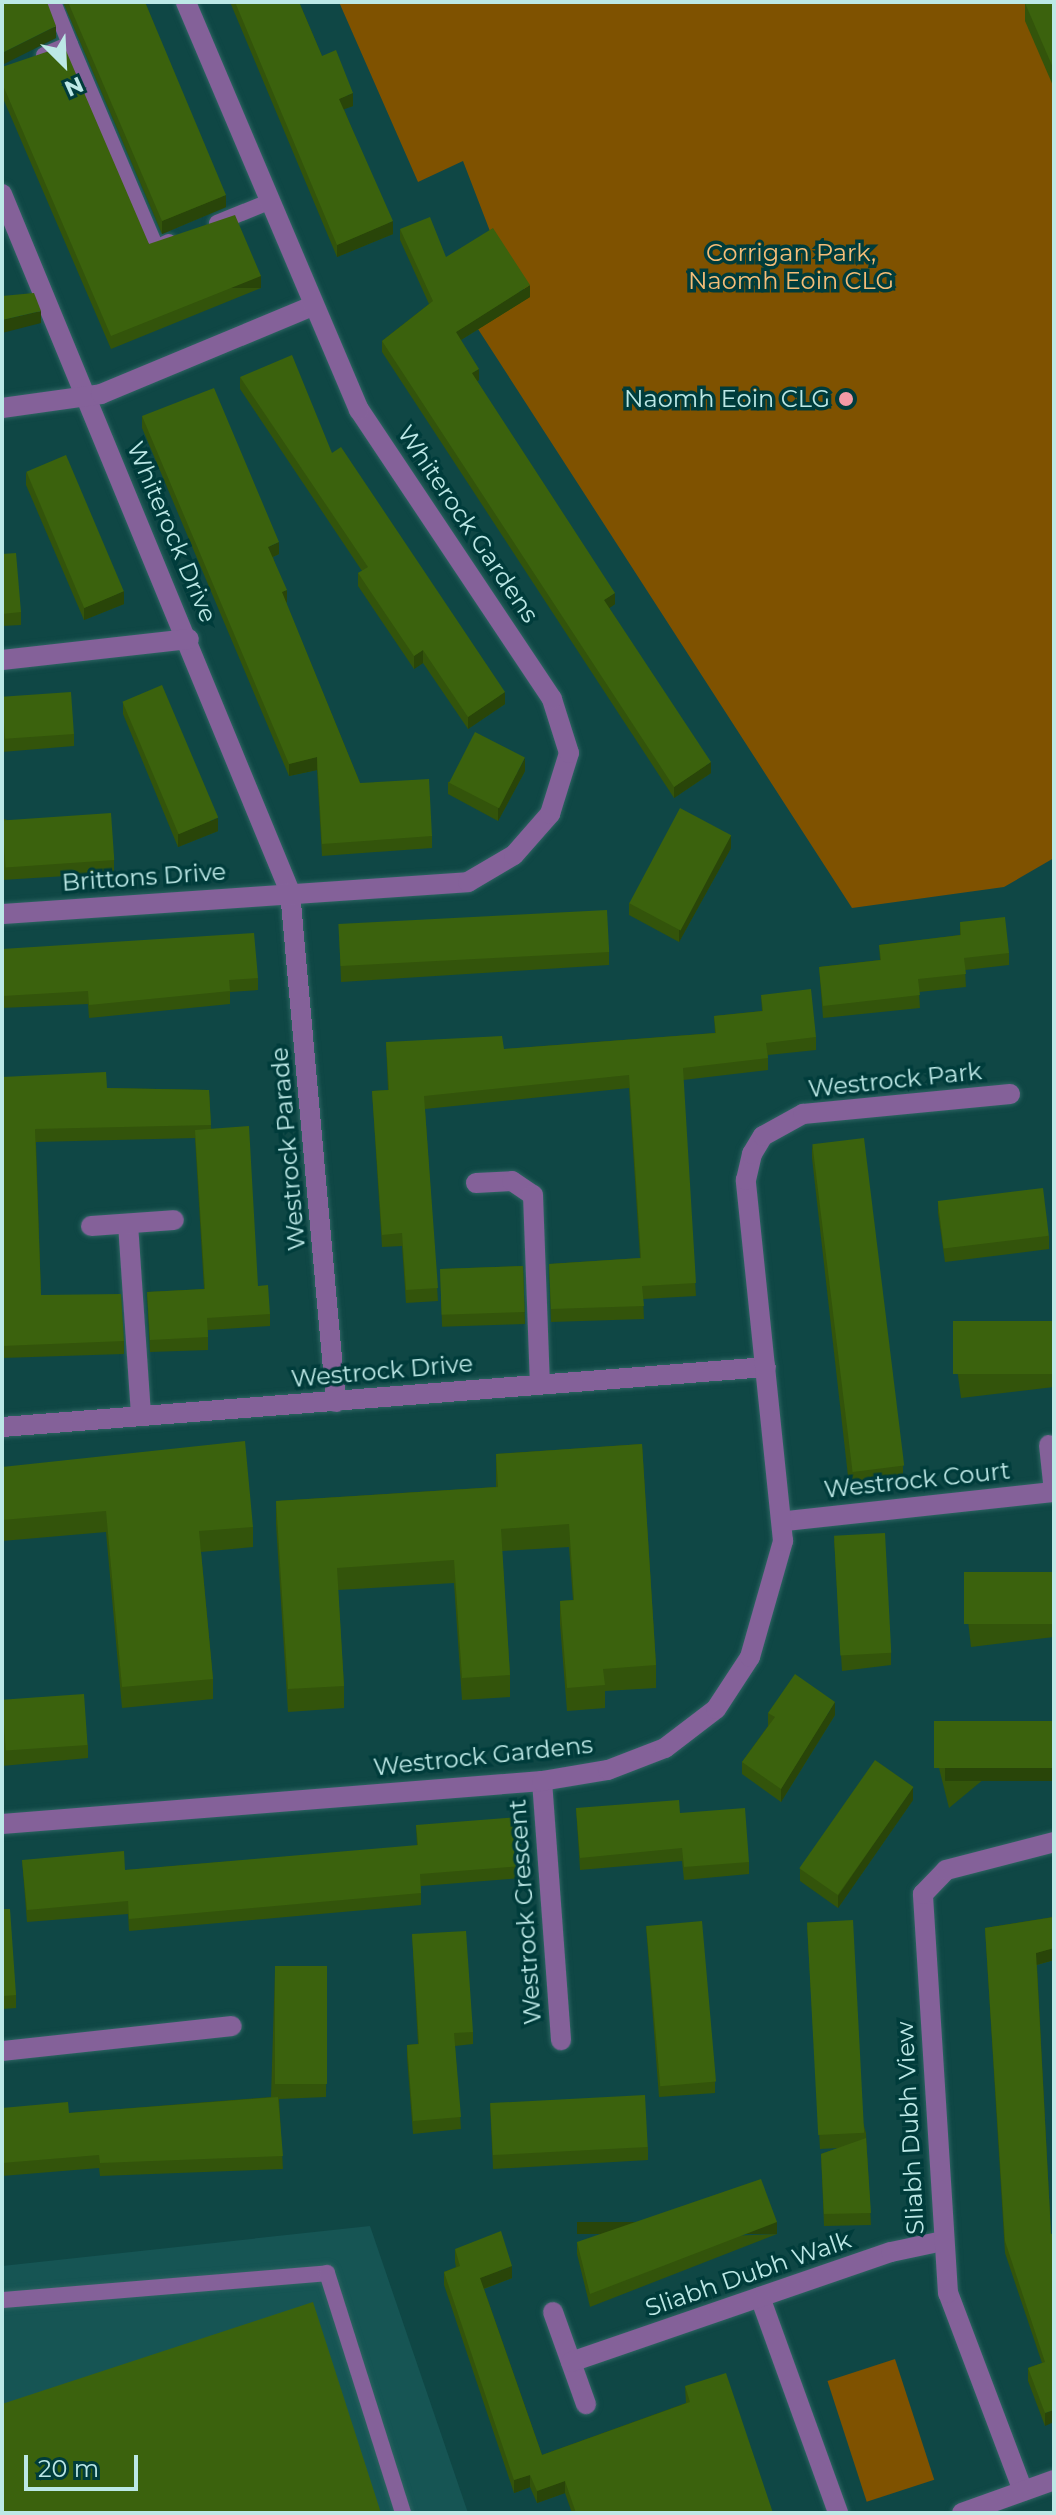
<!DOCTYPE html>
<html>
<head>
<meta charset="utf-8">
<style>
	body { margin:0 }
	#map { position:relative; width:1056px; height:2515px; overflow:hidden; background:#0f4745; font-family:Montserrat,sans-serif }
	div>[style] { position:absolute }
	.built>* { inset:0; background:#165554 }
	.green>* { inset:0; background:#7f5200; transform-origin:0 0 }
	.roads { filter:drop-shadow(0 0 2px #2e6462) drop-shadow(0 0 2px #2e6462) }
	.service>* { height:16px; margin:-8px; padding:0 8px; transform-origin:8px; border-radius:8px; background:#846199 }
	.minor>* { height:20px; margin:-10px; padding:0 10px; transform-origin:10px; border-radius:10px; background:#846199 }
	.wall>* { inset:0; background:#33540b; transform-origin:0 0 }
	.shaded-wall>* { inset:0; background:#294509; transform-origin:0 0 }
	.building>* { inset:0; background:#3b620d; transform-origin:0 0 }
	.dots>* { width:22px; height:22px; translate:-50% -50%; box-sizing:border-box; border:4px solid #003c3b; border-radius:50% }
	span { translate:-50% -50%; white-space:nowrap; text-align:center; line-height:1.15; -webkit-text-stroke:7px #003c3b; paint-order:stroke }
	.park-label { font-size:24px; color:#f4bd78 }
	.poi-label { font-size:24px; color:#bce8e6 }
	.right { translate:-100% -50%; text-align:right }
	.street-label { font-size:24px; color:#bce8e6 }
	.frame { position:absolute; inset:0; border:4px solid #bce8e6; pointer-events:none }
	.north { position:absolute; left:24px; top:24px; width:80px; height:80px; -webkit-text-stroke:6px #003c3b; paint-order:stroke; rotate:156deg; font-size:22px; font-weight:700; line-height:32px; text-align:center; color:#bce8e6 }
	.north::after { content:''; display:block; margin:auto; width:28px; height:36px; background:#bce8e6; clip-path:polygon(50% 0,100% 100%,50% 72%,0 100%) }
	.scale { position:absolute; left:24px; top:2455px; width:114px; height:36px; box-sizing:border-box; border:4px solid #bce8e6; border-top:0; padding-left:10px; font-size:24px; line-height:28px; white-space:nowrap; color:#bce8e6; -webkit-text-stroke:6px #003c3b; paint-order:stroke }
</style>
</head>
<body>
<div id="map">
	<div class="built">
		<i style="clip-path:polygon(370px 2226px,468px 2513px,2px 2513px,2px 2266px)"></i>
	</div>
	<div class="green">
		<i style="clip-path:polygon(339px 2px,1054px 2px,1054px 858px,1004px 887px,852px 908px,478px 329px,529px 297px,493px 239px,463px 161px,418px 182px)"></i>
		<i style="left:895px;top:2359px;width:127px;height:71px;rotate:72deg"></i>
	</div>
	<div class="roads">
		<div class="service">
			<i style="left:53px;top:2px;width:45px;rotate:68deg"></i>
			<i style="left:44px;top:55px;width:28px;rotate:-23deg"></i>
			<i style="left:70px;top:44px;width:221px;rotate:67.1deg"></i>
			<i style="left:156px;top:248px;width:14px;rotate:-25deg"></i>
			<i style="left:217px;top:223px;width:58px;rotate:-22.2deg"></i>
			<i style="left:2px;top:2300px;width:326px;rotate:-4.7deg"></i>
			<i style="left:327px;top:2273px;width:252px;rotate:72.4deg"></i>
		</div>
		<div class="minor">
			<i style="left:2px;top:194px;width:755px;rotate:67.58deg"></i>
			<i style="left:290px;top:892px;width:512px;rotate:84.85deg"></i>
			<i style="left:2px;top:408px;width:100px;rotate:-8deg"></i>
			<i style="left:101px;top:394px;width:229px;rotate:-22.6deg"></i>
			<i style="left:2px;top:660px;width:188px;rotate:-6.4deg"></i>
			<i style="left:2px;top:914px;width:467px;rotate:-3.9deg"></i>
			<i style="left:468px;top:882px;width:53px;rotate:-30.4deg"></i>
			<i style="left:514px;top:855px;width:55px;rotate:-48.7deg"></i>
			<i style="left:550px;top:814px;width:64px;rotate:-72.7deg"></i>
			<i style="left:569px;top:753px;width:57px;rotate:-107.5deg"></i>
			<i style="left:552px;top:699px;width:348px;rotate:-123.7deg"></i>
			<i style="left:359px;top:410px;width:443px;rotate:-113deg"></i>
			<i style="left:476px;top:1183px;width:36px;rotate:-3deg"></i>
			<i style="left:512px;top:1181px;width:25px;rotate:34deg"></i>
			<i style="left:533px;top:1195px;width:189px;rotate:87.9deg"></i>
			<i style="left:128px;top:1224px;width:191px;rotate:86.1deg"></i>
			<i style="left:91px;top:1226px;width:83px;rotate:-4.1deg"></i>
			<i style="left:2px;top:1427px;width:766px;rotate:-4.49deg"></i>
			<i style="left:1049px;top:1445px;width:47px;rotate:83.9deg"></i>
			<i style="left:786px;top:1521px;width:270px;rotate:-6.2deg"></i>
			<i style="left:542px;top:1781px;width:260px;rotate:85.8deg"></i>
			<i style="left:2px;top:1824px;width:542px;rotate:-4.55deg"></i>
			<i style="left:542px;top:1781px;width:67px;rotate:-9.5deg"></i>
			<i style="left:608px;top:1770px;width:61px;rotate:-21.1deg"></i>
			<i style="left:665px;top:1748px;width:64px;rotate:-37.4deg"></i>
			<i style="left:716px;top:1709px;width:62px;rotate:-56.8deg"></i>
			<i style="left:750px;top:1657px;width:121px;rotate:-74.1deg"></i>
			<i style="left:783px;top:1541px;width:363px;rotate:-95.9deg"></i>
			<i style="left:746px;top:1180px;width:27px;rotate:-77deg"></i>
			<i style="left:752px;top:1154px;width:21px;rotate:-59deg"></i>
			<i style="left:763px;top:1136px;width:46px;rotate:-28.8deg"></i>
			<i style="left:803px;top:1114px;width:208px;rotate:-5.5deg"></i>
			<i style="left:2px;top:2051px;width:231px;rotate:-6.2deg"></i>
			<i style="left:760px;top:2297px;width:230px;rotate:70.1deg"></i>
			<i style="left:553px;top:2312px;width:98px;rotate:70.3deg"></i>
			<i style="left:571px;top:2362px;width:338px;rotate:-19deg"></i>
			<i style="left:891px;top:2252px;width:53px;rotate:-11.9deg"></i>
			<i style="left:1023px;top:2491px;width:212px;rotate:-110.7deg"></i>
			<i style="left:948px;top:2293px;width:400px;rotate:-93.6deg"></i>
			<i style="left:923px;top:1894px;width:33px;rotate:-46deg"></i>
			<i style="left:946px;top:1870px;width:112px;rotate:-14.5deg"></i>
			<i style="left:962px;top:2513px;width:98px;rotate:-19.7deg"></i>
		</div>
	</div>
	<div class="wall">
		<i style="clip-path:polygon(63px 2px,145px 2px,226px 207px,162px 234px)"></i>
		<i style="clip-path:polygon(230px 2px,299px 2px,322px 56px,353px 106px,344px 109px,393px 234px,337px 257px)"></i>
		<i style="clip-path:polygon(1054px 2px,1054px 88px,1025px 21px,1025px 3px)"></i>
		<i style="clip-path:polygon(2px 67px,149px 244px,261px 288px,111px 349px,2px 96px)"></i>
		<i style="clip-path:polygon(400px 229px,446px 257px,530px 297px,461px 340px,479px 380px,477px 381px,615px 604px,609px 608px,711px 773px,674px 798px,382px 352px,382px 341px,429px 304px,400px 240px)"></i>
		<i style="clip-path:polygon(240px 377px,332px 453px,505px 704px,468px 729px,423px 663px,414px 669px,358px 586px,358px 573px,362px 571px,240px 389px)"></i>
		<i style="clip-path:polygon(142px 416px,279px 554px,273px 557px,287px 602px,286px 603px,360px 783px,432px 836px,432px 848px,322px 856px,317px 770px,289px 776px,142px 428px)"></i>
		<i style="clip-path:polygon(26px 472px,124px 604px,84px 620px,26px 485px)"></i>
		<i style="clip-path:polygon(2px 554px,21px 612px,21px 625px,2px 626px)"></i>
		<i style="clip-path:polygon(2px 698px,74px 734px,74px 746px,2px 752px)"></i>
		<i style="clip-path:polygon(123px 702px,218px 831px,178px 847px,123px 714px)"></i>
		<i style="clip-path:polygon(525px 771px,498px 821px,448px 794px,448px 782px)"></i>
		<i style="clip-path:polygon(2px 818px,114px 860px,114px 873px,2px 880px)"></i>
		<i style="clip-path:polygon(731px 848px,679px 942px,629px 915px,629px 903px)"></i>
		<i style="clip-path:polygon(960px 922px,1009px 953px,1009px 965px,965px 970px,966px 987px,919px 992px,920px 1008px,823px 1018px,819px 967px,880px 960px,879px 945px,960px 935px)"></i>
		<i style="clip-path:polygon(339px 927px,609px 952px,609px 965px,341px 982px)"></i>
		<i style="clip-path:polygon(2px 949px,258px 978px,258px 990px,230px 992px,230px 1004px,89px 1018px,88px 1004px,2px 1008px)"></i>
		<i style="clip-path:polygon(761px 995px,816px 1037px,816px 1050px,768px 1055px,768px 1070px,683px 1080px,696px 1296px,643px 1299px,644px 1319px,551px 1322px,549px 1264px,640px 1258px,629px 1088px,425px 1109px,438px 1301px,406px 1303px,402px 1246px,382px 1247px,372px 1091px,388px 1090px,386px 1042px,504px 1049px,715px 1033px,714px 1016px,762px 1011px)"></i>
		<i style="clip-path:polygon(2px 1077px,107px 1088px,209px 1090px,211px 1128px,258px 1286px,270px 1314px,270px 1326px,208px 1330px,208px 1350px,150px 1352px,147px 1292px,204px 1289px,195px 1138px,36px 1142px,41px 1295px,124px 1341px,124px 1354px,2px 1358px)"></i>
		<i style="clip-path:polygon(812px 1145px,903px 1466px,903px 1479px,849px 1485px,812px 1158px)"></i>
		<i style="clip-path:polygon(938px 1201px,1049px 1236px,1049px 1249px,945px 1262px,938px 1213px)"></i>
		<i style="left:523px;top:1266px;width:58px;height:83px;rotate:88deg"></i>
		<i style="clip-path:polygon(1054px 1321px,1054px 1387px,961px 1398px,954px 1346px,954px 1333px)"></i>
		<i style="clip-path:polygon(642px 1444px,656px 1665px,656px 1688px,605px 1691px,605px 1708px,567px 1711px,560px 1624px,560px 1601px,573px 1600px,569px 1547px,502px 1551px,510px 1675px,510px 1697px,462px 1700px,454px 1583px,338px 1590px,344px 1686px,344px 1708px,288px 1712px,276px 1524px,276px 1501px,496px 1487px,496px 1454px)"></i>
		<i style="clip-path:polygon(2px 1467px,253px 1527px,253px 1547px,201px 1552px,213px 1679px,213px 1699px,122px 1708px,106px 1532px,2px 1541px)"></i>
		<i style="clip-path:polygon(834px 1539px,891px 1653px,891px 1665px,842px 1671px)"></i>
		<i style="clip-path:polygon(1054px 1572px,1054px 1637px,971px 1647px,965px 1595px,965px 1583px)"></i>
		<i style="clip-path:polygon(2px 1701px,88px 1745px,88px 1758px,2px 1766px)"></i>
		<i style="clip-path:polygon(768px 1713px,835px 1715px,781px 1802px,742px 1774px,742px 1762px,768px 1726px)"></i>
		<i style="clip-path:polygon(1054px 1721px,949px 1808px,938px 1764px,938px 1751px)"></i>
		<i style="clip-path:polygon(913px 1800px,838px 1908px,800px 1881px,800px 1869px)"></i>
		<i style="clip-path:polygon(576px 1808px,680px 1813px,749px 1862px,749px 1874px,684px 1880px,682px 1861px,580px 1870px)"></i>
		<i style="clip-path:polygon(416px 1825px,522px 1866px,522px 1878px,421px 1886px,421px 1905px,129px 1931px,128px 1914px,27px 1922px,22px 1860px,125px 1870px,417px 1846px)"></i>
		<i style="clip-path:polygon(1053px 1904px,1054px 1960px,1037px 1965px,1051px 2234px,1045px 2426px,1028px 2381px,1028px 2368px,1042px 2363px,1005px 2253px,985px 1928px,1053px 1917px)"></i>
		<i style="clip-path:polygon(2px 1909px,16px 1995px,16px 2008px,2px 2009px)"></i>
		<i style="clip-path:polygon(807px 1924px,866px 2133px,871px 2225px,824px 2226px,821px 2154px,838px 2148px,820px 2149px)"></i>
		<i style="clip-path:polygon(646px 1926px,715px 2081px,715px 2093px,659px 2097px)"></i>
		<i style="clip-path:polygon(412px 1934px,473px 2032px,473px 2044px,455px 2046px,461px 2129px,413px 2134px,407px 2057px,407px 2045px,418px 2044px)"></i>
		<i style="clip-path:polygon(327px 1966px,326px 2097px,279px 2099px,283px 2169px,100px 2176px,99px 2168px,2px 2176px,2px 2108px,69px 2113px,271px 2097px,275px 1968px)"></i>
		<i style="clip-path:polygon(490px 2104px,648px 2147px,648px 2160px,493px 2169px)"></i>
		<i style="clip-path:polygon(777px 2234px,590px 2307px,577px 2254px,577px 2242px)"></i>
		<i style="clip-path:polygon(455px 2249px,512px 2278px,484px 2289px,542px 2455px,686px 2403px,685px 2386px,773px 2513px,572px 2513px,565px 2493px,537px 2503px,530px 2487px,514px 2493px,444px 2285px,444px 2272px,456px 2267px,455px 2262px)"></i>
	</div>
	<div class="shaded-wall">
		<i style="clip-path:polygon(56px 26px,56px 38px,2px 65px,2px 53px)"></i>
		<i style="clip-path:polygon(353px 93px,353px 106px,339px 111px,339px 99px)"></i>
		<i style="clip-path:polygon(226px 195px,226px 207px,162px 234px,162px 221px)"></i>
		<i style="clip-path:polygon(393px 221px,393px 234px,337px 257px,337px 245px)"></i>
		<i style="left:261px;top:276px;width:12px;height:162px;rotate:90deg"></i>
		<i style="clip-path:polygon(530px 285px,530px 297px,456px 343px,456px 332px)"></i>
		<i style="clip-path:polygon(41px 311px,41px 323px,2px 333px,2px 320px)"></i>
		<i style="clip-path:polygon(479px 369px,479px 380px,472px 384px,472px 373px)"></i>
		<i style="clip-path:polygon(279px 542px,279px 554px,268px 559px,268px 547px)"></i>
		<i style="clip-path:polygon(287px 590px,287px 602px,282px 605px,282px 592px)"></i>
		<i style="clip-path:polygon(124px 591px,124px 604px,84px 620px,84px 608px)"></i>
		<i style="clip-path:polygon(615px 593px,615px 604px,604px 612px,604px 600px)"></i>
		<i style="clip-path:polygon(423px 650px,423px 663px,414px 669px,414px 656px)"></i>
		<i style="clip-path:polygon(505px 692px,505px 704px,468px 729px,468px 717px)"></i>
		<i style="clip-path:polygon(317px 757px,317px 770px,289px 776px,289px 764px)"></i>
		<i style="clip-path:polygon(525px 758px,525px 771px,498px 821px,498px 808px)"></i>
		<i style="clip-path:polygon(711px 762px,711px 773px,674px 798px,674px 787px)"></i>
		<i style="clip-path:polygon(218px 818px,218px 831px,178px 847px,178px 834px)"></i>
		<i style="clip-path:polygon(731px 835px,731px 848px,679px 942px,679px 929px)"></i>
		<i style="clip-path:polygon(835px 1702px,835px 1715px,781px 1802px,781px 1789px)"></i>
		<i style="left:1054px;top:1768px;width:13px;height:109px;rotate:90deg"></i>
		<i style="clip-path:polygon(913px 1787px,913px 1800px,838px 1908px,838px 1896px)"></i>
		<i style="clip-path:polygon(1054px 1948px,1054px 1960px,1036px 1965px,1036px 1953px)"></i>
		<i style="left:777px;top:2222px;width:12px;height:200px;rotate:90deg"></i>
		<i style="clip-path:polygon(512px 2266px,512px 2278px,480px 2290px,480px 2278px)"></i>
		<i style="clip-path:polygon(1054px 2410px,1054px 2422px,1045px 2426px,1045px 2413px)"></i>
		<i style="clip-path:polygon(530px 2475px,530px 2487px,514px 2493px,514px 2480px)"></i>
		<i style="clip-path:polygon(565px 2481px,565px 2493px,537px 2503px,537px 2491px)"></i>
	</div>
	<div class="building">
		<i style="clip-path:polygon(2px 2px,47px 2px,56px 26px,2px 53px)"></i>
		<i style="clip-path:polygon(68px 2px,145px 2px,226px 195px,162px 221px)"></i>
		<i style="clip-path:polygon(235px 2px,299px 2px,322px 56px,336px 50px,353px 93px,339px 99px,393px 221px,337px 245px)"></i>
		<i style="clip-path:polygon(1027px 2px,1054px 2px,1054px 70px,1025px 3px)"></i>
		<i style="clip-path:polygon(64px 46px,149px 244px,235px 215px,261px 276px,111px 336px,2px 83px,2px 67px)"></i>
		<i style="clip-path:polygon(430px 217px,446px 257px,493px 228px,530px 285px,456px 332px,479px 369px,472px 373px,615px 593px,604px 600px,711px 762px,674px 787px,382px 341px,433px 301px,400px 229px)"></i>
		<i style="clip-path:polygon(34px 293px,41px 311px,2px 320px,2px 296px)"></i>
		<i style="clip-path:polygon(292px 355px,332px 453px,341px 447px,505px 692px,468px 717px,423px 650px,414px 656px,358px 573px,368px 567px,240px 377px)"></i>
		<i style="clip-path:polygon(214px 388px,279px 542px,268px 547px,287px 590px,282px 592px,360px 783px,429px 779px,432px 836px,322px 844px,317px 757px,289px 764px,142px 416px)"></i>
		<i style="left:66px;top:455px;width:148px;height:43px;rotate:67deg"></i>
		<i style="clip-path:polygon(16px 553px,21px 612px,2px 614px,2px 554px)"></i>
		<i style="left:162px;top:685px;width:144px;height:43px;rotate:67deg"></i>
		<i style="left:71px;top:692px;width:42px;height:69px;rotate:86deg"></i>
		<i style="left:475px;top:732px;width:56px;height:57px;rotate:27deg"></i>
		<i style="left:680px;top:808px;width:58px;height:108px;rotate:28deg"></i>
		<i style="left:111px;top:813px;width:47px;height:109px;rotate:86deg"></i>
		<i style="left:607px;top:910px;width:42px;height:269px;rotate:87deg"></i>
		<i style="clip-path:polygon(1005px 917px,1009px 953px,964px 958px,966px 974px,918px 979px,920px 995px,823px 1006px,819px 967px,881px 960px,879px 945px,961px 935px,960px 922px)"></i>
		<i style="clip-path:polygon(254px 933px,258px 978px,229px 980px,230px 991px,89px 1005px,88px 991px,2px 996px,2px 949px)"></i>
		<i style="clip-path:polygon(811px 989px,816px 1037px,766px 1043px,768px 1058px,683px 1068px,696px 1283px,642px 1286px,644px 1306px,551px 1309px,549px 1264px,641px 1258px,629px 1075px,424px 1096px,438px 1288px,406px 1290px,402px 1233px,382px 1235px,372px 1091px,389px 1090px,386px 1042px,502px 1036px,504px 1049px,716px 1033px,714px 1016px,763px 1011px,761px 995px)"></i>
		<i style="clip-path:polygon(106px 1072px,107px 1088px,209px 1090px,211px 1125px,35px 1129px,41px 1295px,121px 1294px,124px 1341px,2px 1346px,2px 1077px)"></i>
		<i style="clip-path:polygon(249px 1126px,258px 1286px,268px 1285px,270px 1314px,207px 1318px,208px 1337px,150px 1340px,147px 1292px,205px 1289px,195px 1130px)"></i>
		<i style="left:864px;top:1138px;width:330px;height:52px;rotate:83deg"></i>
		<i style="left:1043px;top:1188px;width:48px;height:106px;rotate:83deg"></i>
		<i style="left:523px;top:1266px;width:46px;height:83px;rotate:88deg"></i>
		<i style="left:1054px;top:1321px;width:53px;height:101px;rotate:90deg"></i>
		<i style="clip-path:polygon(245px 1441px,253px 1527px,199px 1531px,213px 1679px,122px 1687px,106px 1511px,2px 1520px,2px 1467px)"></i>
		<i style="clip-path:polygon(642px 1444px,656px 1665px,603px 1669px,605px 1685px,567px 1688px,560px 1601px,574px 1600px,569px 1524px,501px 1529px,510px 1675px,462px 1678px,454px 1560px,337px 1568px,344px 1686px,288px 1689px,276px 1501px,498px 1487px,496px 1454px)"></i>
		<i style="left:885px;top:1533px;width:120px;height:51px;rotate:87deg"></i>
		<i style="left:1054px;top:1572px;width:52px;height:90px;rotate:90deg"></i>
		<i style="clip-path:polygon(795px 1674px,835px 1702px,781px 1789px,742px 1762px,775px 1717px,768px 1713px)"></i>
		<i style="left:84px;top:1694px;width:51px;height:82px;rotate:86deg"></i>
		<i style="left:1054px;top:1721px;width:47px;height:120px;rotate:90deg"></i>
		<i style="left:875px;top:1760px;width:47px;height:132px;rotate:35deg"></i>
		<i style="clip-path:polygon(679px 1800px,680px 1813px,745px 1808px,749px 1862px,684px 1867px,682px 1848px,580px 1858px,576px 1808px)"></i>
		<i style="clip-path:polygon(519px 1817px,522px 1866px,420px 1874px,421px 1893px,129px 1919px,128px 1901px,27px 1910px,22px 1860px,124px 1851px,125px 1870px,418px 1845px,416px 1825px)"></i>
		<i style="clip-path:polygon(2px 1909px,10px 1909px,16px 1995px,2px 1996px)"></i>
		<i style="clip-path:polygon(1054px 1917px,1054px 1948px,1036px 1953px,1051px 2234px,1054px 2233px,1054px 2410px,1045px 2413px,1028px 2368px,1045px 2362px,1005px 2241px,985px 1928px)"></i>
		<i style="left:853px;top:1920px;width:213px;height:46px;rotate:87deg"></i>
		<i style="left:702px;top:1921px;width:161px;height:56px;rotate:85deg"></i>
		<i style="clip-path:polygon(466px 1931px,473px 2032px,454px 2033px,461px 2117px,413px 2121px,407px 2045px,419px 2044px,412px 1934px)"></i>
		<i style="left:327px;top:1966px;width:118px;height:52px;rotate:90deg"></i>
		<i style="left:645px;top:2095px;width:52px;height:155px;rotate:87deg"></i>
		<i style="clip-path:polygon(278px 2097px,283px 2156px,100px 2163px,99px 2155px,2px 2163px,2px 2108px,68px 2102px,69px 2113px)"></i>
		<i style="clip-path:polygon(866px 2138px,871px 2213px,824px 2214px,821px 2154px)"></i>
		<i style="clip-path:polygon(761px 2179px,777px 2222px,590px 2294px,577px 2242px)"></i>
		<i style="clip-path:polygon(501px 2231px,512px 2266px,480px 2278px,542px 2455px,690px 2402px,685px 2386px,726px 2373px,773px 2513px,576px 2513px,565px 2481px,537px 2491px,530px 2475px,514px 2480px,444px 2272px,460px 2266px,455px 2249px)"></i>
		<i style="clip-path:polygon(313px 2302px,381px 2513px,2px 2513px,2px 2404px)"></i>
	</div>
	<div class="dots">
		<i style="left:846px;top:399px;background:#f49aa5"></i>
	</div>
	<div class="park-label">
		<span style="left:791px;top:267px">Corrigan Park,<br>Naomh Eoin CLG</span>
	</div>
	<div class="poi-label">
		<span class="right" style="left:830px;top:399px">Naomh Eoin CLG</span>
	</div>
	<div class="street-label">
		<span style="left:468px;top:524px;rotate:56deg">Whiterock Gardens</span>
		<span style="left:172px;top:532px;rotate:67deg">Whiterock Drive</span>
		<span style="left:144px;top:877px;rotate:-4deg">Brittons Drive</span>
		<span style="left:895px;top:1080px;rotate:-6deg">Westrock Park</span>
		<span style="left:288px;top:1149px;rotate:-95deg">Westrock Parade</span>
		<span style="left:382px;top:1371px;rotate:-5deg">Westrock Drive</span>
		<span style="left:917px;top:1480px;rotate:-6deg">Westrock Court</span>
		<span style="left:483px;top:1756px;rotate:-6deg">Westrock Gardens</span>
		<span style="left:525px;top:1912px;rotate:-94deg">Westrock Crescent</span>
		<span style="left:910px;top:2128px;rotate:-93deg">Sliabh Dubh View</span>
		<span style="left:748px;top:2274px;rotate:-19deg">Sliabh Dubh Walk</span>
	</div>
	<div class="frame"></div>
	<div class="north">N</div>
	<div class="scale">20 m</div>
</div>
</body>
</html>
